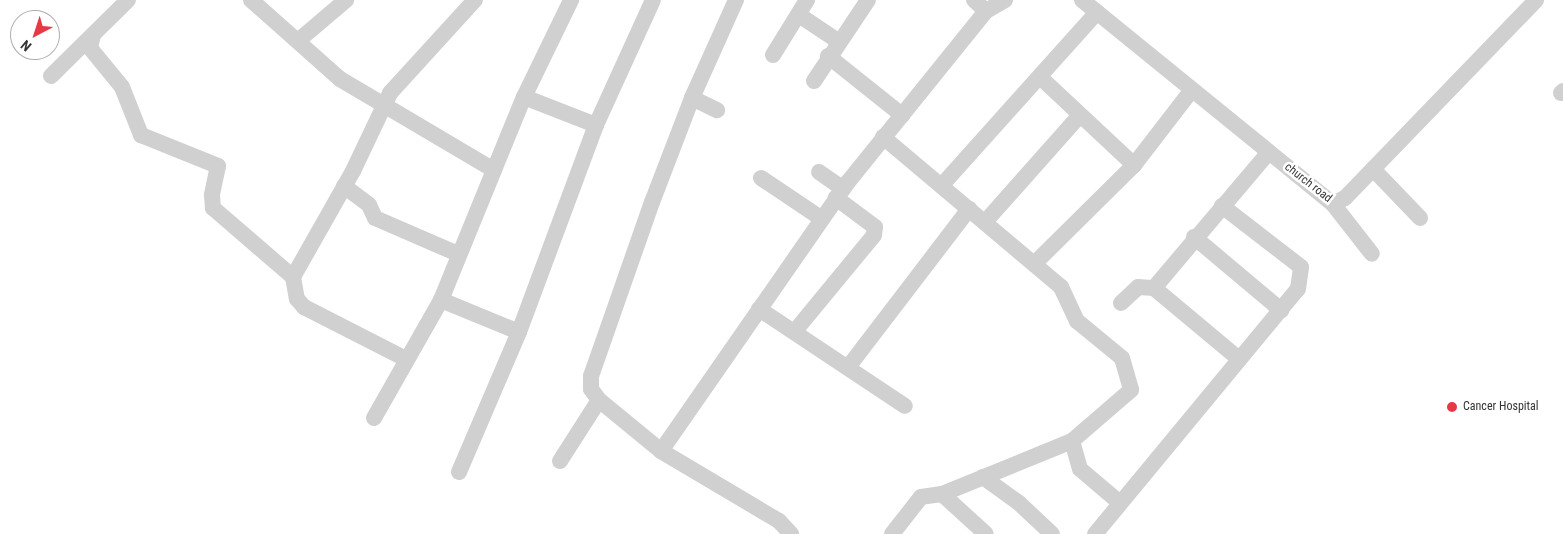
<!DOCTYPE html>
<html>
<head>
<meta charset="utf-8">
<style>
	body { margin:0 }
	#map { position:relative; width:1563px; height:534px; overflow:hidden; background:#fff; font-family:"Roboto Condensed",sans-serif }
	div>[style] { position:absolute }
	.minor>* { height:16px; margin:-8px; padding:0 8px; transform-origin:8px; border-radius:8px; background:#d0d0d0 }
	.dots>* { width:14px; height:14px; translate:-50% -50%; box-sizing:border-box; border:2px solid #fff; border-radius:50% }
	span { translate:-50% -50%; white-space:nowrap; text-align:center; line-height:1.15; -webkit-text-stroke:5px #fff; paint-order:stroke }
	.street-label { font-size:12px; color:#333 }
	.poi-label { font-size:12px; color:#333 }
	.left { translate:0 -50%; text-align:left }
	.north { position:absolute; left:10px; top:10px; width:50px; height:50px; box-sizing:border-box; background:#fff; border:1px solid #adadad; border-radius:50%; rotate:220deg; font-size:14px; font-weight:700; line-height:20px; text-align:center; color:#333 }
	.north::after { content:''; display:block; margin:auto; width:18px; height:22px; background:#e63946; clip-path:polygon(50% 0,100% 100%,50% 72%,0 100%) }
</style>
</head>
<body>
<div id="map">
	<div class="minor">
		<i style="left:251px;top:0;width:119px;rotate:41.6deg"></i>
		<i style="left:340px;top:79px;width:179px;rotate:30.6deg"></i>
		<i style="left:736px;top:0;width:107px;rotate:114.2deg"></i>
		<i style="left:692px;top:98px;width:111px;rotate:111deg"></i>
		<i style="left:652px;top:202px;width:184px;rotate:109.3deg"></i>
		<i style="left:591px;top:376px;width:13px;rotate:90deg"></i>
		<i style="left:591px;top:389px;width:14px;rotate:54deg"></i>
		<i style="left:599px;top:400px;width:80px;rotate:39.4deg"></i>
		<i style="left:661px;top:451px;width:137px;rotate:30.7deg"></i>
		<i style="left:779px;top:521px;width:18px;rotate:47deg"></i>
		<i style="left:974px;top:0;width:16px;rotate:43deg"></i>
		<i style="left:1082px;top:0;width:323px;rotate:39.1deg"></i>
		<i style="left:1333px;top:204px;width:13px;rotate:-27deg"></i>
		<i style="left:1345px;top:198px;width:275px;rotate:-46deg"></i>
		<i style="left:799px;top:15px;width:47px;rotate:33.7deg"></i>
		<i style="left:93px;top:35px;width:13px;rotate:103deg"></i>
		<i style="left:90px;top:48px;width:50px;rotate:50.6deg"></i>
		<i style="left:122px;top:87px;width:52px;rotate:68.4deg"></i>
		<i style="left:141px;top:135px;width:83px;rotate:21.9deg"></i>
		<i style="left:218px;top:166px;width:30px;rotate:102deg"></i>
		<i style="left:212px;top:195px;width:13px;rotate:86deg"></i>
		<i style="left:213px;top:208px;width:106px;rotate:40.8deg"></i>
		<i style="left:293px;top:277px;width:22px;rotate:80deg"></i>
		<i style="left:297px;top:299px;width:11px;rotate:49deg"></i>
		<i style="left:304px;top:307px;width:114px;rotate:27deg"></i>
		<i style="left:299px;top:40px;width:62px;rotate:-40.4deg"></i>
		<i style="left:773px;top:55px;width:65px;rotate:-58.3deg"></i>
		<i style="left:828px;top:56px;width:95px;rotate:38.6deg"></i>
		<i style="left:51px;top:76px;width:108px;rotate:-44.6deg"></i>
		<i style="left:1040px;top:77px;width:129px;rotate:43.1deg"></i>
		<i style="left:814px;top:81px;width:97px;rotate:-56.3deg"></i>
		<i style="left:1561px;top:93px;width:3px;rotate:-45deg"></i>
		<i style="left:524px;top:97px;width:77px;rotate:21.3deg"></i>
		<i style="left:692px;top:98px;width:28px;rotate:26deg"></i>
		<i style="left:883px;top:137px;width:233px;rotate:40.1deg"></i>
		<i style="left:1061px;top:287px;width:38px;rotate:65deg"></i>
		<i style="left:1077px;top:321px;width:58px;rotate:39.4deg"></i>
		<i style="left:1122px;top:358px;width:33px;rotate:74deg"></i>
		<i style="left:1131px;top:390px;width:78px;rotate:139.2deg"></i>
		<i style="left:1072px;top:441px;width:140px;rotate:157.8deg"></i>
		<i style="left:942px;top:494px;width:21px;rotate:172deg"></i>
		<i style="left:921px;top:497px;width:47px;rotate:128.1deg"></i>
		<i style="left:1373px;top:169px;width:68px;rotate:46.2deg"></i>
		<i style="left:819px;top:172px;width:29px;rotate:35deg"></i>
		<i style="left:761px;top:178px;width:73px;rotate:33.9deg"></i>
		<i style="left:942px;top:185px;width:232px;rotate:-48.1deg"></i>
		<i style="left:344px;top:186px;width:31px;rotate:37deg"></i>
		<i style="left:369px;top:205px;width:14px;rotate:65deg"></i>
		<i style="left:375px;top:218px;width:90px;rotate:23.4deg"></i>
		<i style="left:1333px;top:204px;width:63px;rotate:52deg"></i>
		<i style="left:985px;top:222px;width:143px;rotate:-48.4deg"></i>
		<i style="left:1194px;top:237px;width:114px;rotate:40deg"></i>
		<i style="left:1034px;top:264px;width:141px;rotate:-44.7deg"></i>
		<i style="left:1134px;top:165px;width:93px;rotate:-52.4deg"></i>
		<i style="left:293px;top:277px;width:122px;rotate:-60.5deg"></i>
		<i style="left:353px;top:171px;width:86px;rotate:-64.6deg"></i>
		<i style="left:390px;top:93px;width:126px;rotate:-47.6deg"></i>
		<i style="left:1154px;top:288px;width:111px;rotate:39.9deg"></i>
		<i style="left:441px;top:300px;width:84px;rotate:22.3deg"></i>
		<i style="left:1121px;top:303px;width:23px;rotate:-43deg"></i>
		<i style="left:1138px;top:287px;width:16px;rotate:4deg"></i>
		<i style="left:1154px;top:288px;width:178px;rotate:-49.8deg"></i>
		<i style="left:759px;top:309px;width:175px;rotate:33.6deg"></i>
		<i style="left:795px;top:331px;width:124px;rotate:-50.5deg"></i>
		<i style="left:874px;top:235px;width:8px;rotate:-83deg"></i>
		<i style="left:875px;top:227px;width:49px;rotate:-143.4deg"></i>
		<i style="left:849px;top:366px;width:198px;rotate:-52.6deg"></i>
		<i style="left:374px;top:418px;width:136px;rotate:-60.4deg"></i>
		<i style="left:441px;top:300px;width:219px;rotate:-67.8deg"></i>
		<i style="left:524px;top:97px;width:108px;rotate:-64.1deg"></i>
		<i style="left:1072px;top:441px;width:29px;rotate:74deg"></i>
		<i style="left:1080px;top:469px;width:52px;rotate:40.4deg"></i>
		<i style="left:661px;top:451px;width:328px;rotate:-55.2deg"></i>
		<i style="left:848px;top:182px;width:220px;rotate:-51.1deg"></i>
		<i style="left:986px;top:11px;width:22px;rotate:-30deg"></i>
		<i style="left:560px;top:461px;width:72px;rotate:-57.4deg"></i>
		<i style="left:459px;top:472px;width:152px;rotate:-66.8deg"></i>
		<i style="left:519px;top:332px;width:221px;rotate:-69.6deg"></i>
		<i style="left:596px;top:125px;width:137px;rotate:-65.5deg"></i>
		<i style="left:983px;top:477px;width:44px;rotate:35.8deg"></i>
		<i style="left:1019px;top:503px;width:45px;rotate:43.2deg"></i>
		<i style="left:942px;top:494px;width:59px;rotate:42.3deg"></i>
		<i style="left:1095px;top:534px;width:318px;rotate:-50.4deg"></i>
		<i style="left:1298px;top:289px;width:22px;rotate:-82deg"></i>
		<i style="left:1301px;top:267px;width:100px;rotate:-142.3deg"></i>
	</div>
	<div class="dots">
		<i style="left:1452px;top:407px;background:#e63946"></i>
	</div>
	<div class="street-label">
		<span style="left:1308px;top:183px;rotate:38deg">church road</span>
	</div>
	<div class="poi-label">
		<span class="left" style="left:1463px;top:407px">Cancer Hospital</span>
	</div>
	<div class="north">N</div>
</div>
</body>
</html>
